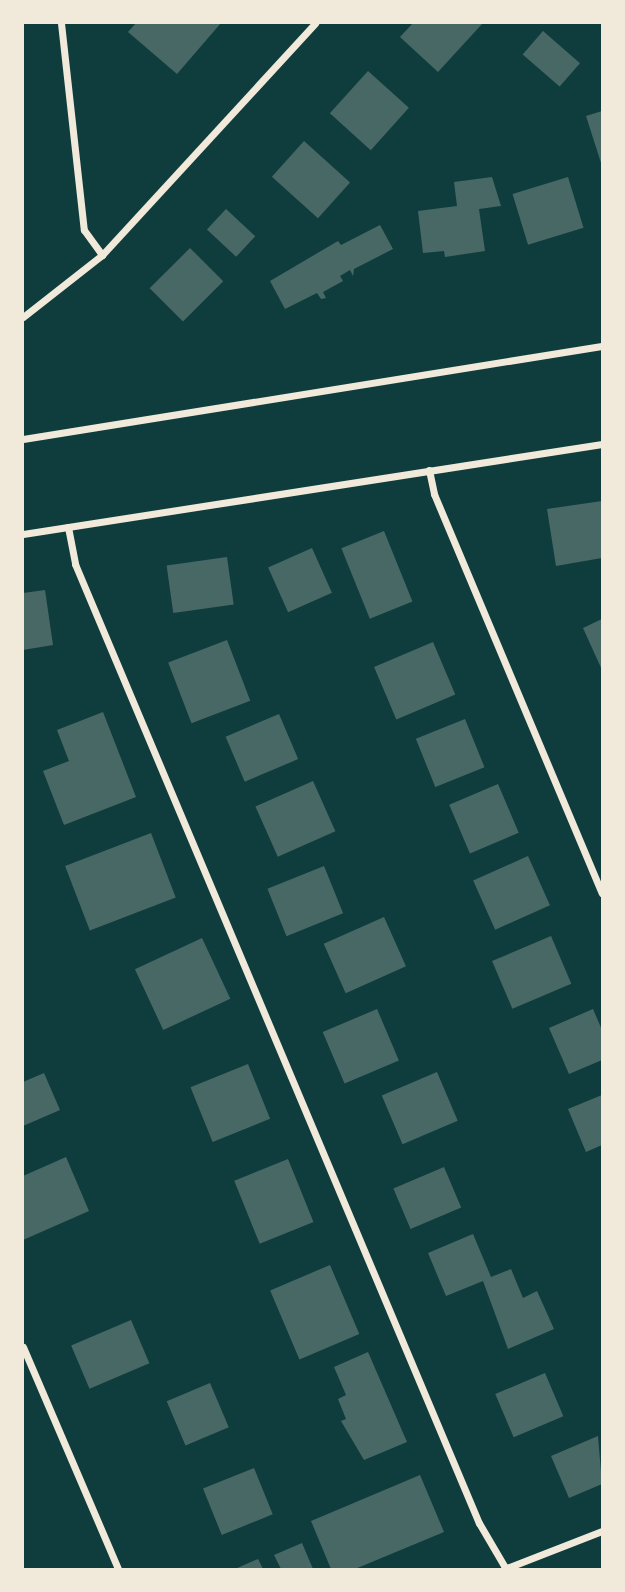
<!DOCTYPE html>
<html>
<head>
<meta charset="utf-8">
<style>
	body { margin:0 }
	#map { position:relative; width:625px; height:1592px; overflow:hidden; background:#0f3d3e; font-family:Manrope,sans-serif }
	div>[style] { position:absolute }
	.building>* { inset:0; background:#486865; transform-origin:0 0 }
	.minor>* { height:7px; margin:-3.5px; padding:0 3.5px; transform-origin:3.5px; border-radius:3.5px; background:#f1e9da }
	span { translate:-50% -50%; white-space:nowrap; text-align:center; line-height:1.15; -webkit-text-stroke:5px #f1e9da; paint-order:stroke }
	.frame { position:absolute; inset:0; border:24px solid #f1e9da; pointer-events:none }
</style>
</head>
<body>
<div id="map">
	<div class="building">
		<i style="clip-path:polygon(136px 23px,221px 23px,177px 74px,128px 32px)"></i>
		<i style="clip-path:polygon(413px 23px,480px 23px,482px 24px,438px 72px,400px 37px)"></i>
		<i style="left:543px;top:31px;width:49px;height:31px;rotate:41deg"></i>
		<i style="left:368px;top:71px;width:55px;height:57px;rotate:42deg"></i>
		<i style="clip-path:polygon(602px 111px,602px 166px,586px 116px)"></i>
		<i style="left:304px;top:141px;width:62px;height:48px;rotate:42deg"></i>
		<i style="clip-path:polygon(492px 177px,501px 206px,479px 209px,485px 251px,445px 257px,444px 251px,423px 253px,418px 211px,457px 206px,454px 182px)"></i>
		<i style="left:568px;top:177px;width:53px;height:58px;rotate:73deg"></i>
		<i style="left:226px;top:209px;width:40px;height:28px;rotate:43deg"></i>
		<i style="clip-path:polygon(380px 225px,393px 249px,354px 269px,353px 276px,350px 270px,340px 276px,343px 281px,323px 292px,326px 298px,321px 299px,317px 293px,285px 309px,270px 281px,338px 241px,341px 245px)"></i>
		<i style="left:190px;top:248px;width:47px;height:57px;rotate:45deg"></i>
		<i style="clip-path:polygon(602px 501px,602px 558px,556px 566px,547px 509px)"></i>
		<i style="left:384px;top:531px;width:76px;height:46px;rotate:68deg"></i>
		<i style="left:312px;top:548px;width:49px;height:48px;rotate:66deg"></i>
		<i style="left:227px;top:557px;width:48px;height:61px;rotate:82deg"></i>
		<i style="clip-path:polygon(45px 590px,53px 645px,23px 650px,23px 593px)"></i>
		<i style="clip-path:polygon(602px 619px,602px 670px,583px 628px)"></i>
		<i style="left:227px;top:640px;width:65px;height:63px;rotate:69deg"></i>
		<i style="left:433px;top:642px;width:57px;height:64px;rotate:67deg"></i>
		<i style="clip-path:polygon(103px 712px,136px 797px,64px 825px,43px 771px,69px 761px,57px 730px)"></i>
		<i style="left:279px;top:714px;width:49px;height:58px;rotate:67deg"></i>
		<i style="left:465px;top:719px;width:52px;height:53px;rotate:68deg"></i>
		<i style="left:313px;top:781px;width:55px;height:63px;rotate:66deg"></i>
		<i style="left:498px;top:784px;width:53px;height:53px;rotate:67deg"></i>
		<i style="left:151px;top:833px;width:69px;height:92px;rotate:69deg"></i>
		<i style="left:528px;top:856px;width:54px;height:60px;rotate:66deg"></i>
		<i style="left:324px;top:866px;width:51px;height:61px;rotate:68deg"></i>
		<i style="left:384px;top:917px;width:54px;height:66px;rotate:66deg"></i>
		<i style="left:551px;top:936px;width:52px;height:64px;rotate:67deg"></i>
		<i style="left:202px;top:938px;width:67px;height:74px;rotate:65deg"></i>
		<i style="left:377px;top:1009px;width:56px;height:59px;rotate:67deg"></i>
		<i style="clip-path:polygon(593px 1009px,602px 1030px,602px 1060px,569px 1074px,549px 1028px)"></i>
		<i style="left:248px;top:1064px;width:59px;height:62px;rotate:68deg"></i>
		<i style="left:437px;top:1072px;width:53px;height:60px;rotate:67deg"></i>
		<i style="clip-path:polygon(44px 1073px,60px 1110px,23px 1126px,23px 1082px)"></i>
		<i style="clip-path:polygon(602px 1095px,602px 1145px,586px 1152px,568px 1109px)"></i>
		<i style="clip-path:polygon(66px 1157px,89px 1211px,23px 1240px,23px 1176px)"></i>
		<i style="left:288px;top:1159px;width:68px;height:58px;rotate:68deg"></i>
		<i style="left:444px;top:1167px;width:44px;height:55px;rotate:67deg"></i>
		<i style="clip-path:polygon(473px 1234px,491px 1277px,511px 1269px,523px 1298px,537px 1291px,554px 1329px,508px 1349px,483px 1281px,446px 1296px,428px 1253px)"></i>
		<i style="left:330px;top:1265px;width:75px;height:65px;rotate:67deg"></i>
		<i style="left:131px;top:1320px;width:47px;height:65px;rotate:67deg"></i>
		<i style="clip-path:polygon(368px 1352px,407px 1442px,364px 1460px,341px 1421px,346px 1419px,338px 1399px,346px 1395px,334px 1367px)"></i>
		<i style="left:545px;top:1373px;width:47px;height:54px;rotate:67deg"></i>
		<i style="left:210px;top:1383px;width:48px;height:47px;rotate:67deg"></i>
		<i style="clip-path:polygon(598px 1436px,602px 1484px,569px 1498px,551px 1456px)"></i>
		<i style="left:254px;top:1468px;width:50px;height:55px;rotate:68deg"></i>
		<i style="clip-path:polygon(420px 1475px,444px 1532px,355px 1569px,331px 1569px,311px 1521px)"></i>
		<i style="clip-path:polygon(302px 1543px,313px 1569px,281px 1569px,274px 1555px)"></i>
		<i style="clip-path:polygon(258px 1559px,263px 1569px,235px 1569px)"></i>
	</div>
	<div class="minor">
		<i style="left:61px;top:23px;width:208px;rotate:83.7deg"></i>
		<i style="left:84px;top:230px;width:31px;rotate:54deg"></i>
		<i style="left:23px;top:317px;width:100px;rotate:-38.1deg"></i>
		<i style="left:102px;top:255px;width:315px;rotate:-47.4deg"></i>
		<i style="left:23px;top:439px;width:586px;rotate:-9.13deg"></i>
		<i style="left:429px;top:470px;width:25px;rotate:78deg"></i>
		<i style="left:434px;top:494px;width:433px;rotate:67.2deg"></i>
		<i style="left:68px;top:527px;width:38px;rotate:79deg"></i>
		<i style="left:75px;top:564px;width:1041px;rotate:67.16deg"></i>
		<i style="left:479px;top:1523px;width:53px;rotate:59.6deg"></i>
		<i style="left:23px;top:534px;width:586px;rotate:-8.84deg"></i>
		<i style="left:23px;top:1347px;width:241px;rotate:66.8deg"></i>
		<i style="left:504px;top:1569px;width:105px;rotate:-21.2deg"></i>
	</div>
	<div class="frame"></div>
</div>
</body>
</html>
